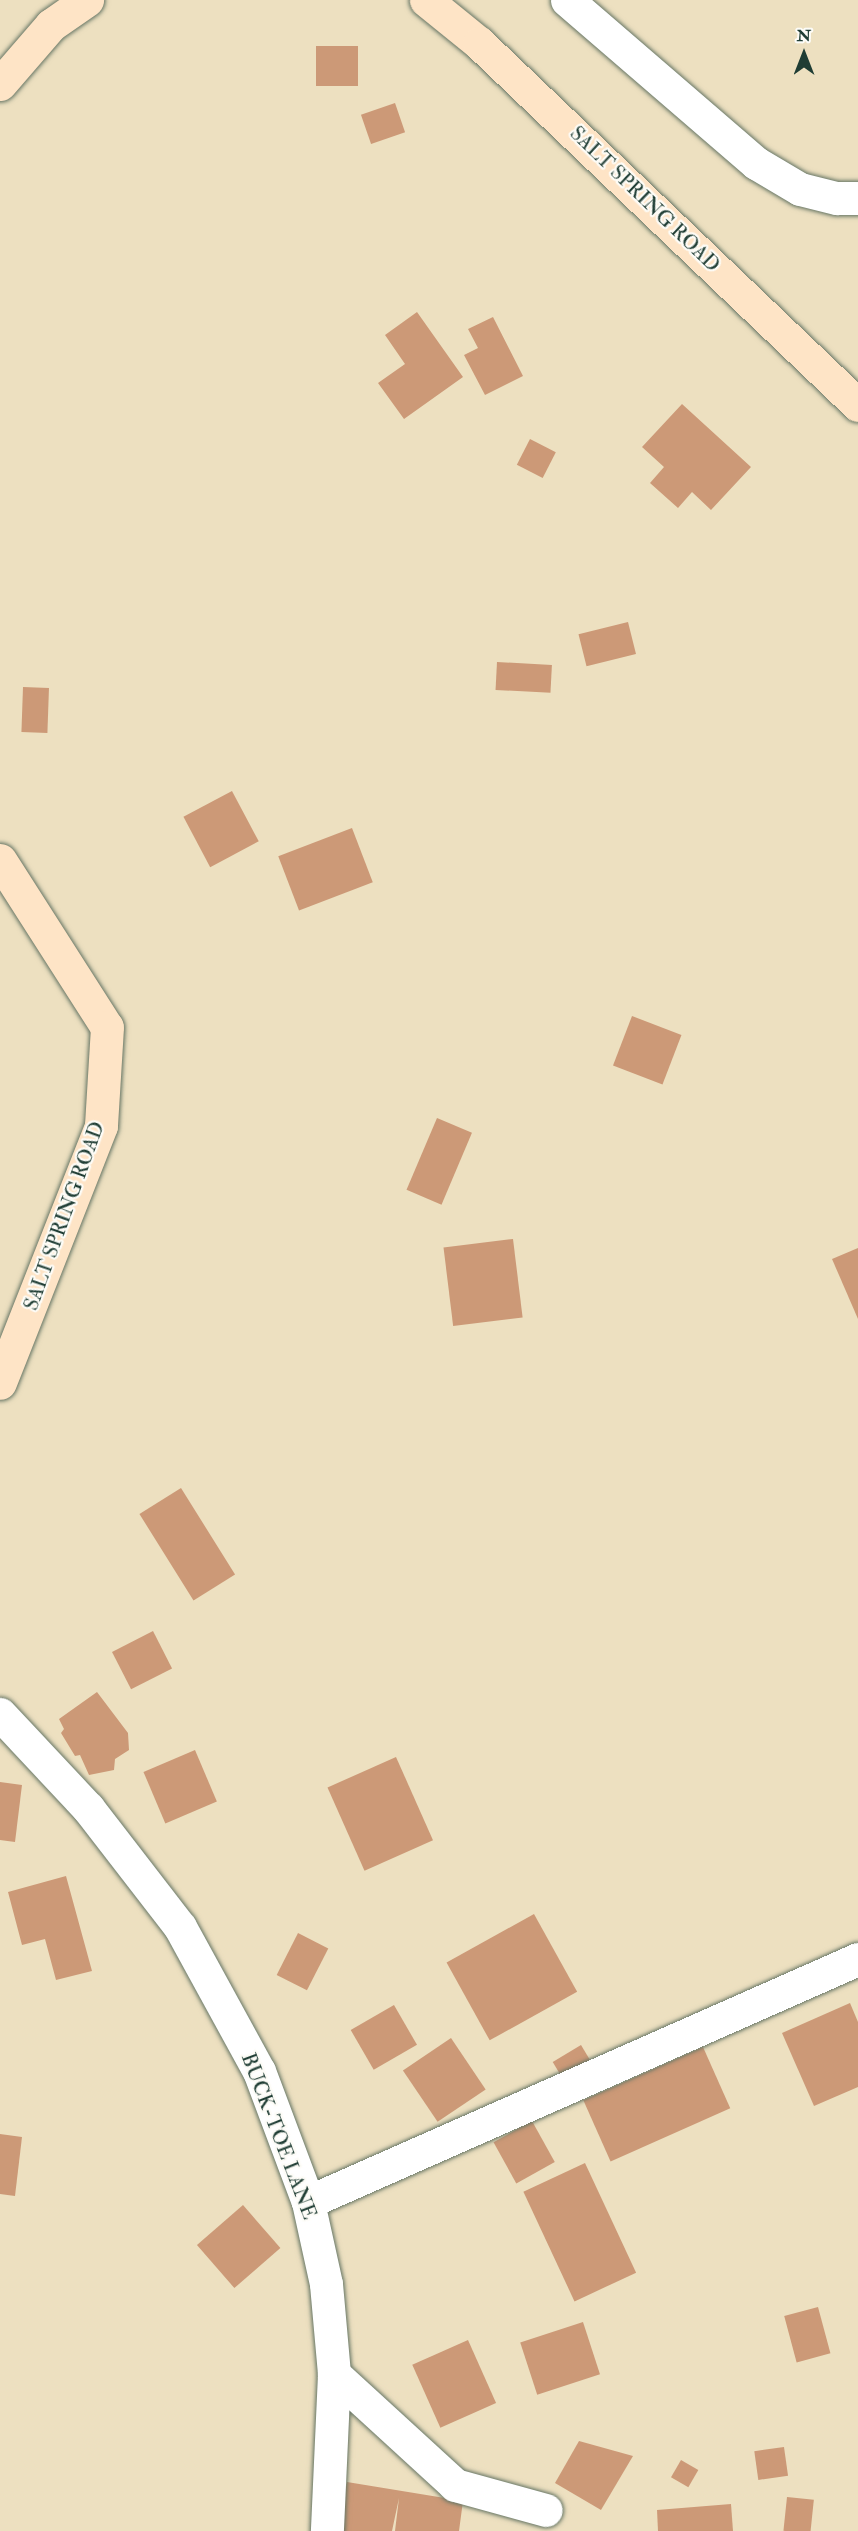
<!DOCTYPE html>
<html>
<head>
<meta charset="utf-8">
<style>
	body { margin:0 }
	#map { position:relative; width:858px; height:2531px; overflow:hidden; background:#ede0c0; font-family:"IM FELL Double Pica",serif }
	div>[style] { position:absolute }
	.building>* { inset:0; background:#c97; transform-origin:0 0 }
	.roads { filter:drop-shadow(0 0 2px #677665) drop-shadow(0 0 2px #677665) }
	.street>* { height:33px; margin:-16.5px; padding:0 16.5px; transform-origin:16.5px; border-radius:16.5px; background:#fff }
	.secondary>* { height:33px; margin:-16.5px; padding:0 16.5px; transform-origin:16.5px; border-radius:16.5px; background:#fee4c6 }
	span { translate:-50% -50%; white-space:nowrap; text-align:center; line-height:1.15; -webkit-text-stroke:4.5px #fdfcf7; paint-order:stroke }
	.street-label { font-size:20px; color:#1f3d34 }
	.north { position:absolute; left:774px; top:24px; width:60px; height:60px; -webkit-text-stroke:4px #fdfcf7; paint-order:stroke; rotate:0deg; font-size:16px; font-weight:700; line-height:24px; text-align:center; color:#1f3d34 }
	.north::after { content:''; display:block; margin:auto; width:21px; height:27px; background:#1f3d34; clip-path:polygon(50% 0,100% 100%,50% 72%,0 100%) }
</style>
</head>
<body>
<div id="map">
	<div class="building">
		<i style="left:316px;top:46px;width:42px;height:40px"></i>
		<i style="left:395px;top:103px;width:31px;height:36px;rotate:71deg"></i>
		<i style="clip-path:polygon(417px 312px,463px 377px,404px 419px,378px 383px,405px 364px,385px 335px)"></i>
		<i style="clip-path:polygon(493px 317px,523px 376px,485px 395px,464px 355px,478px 348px,468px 329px)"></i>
		<i style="clip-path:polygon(682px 404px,751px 467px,711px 510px,692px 492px,678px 508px,650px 483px,664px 467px,642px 447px)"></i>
		<i style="left:530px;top:439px;width:29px;height:29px;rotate:27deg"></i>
		<i style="left:628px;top:622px;width:33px;height:51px;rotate:76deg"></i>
		<i style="left:497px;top:662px;width:55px;height:28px;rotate:3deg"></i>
		<i style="left:23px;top:687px;width:26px;height:45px;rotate:2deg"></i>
		<i style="left:232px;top:791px;width:57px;height:55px;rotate:62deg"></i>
		<i style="left:352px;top:828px;width:58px;height:79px;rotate:69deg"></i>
		<i style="left:632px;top:1016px;width:53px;height:53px;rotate:21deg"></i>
		<i style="left:437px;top:1118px;width:38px;height:78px;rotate:23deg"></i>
		<i style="left:513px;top:1239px;width:79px;height:70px;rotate:83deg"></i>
		<i style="clip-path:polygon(858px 1248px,858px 1319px,832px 1259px)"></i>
		<i style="left:181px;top:1488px;width:102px;height:49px;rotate:58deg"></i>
		<i style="left:153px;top:1631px;width:42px;height:46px;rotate:63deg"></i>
		<i style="clip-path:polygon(97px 1692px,128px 1733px,129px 1750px,115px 1759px,114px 1770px,89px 1775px,80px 1755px,75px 1756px,61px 1733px,64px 1729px,59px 1719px)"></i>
		<i style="left:195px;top:1750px;width:56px;height:56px;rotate:67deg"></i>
		<i style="left:396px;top:1757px;width:91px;height:75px;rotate:66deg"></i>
		<i style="clip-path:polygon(0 1782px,22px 1785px,15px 1842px,0 1840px)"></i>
		<i style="clip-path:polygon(66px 1876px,92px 1971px,56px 1980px,45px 1939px,22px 1945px,8px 1892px)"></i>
		<i style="left:534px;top:1914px;width:89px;height:100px;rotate:61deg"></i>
		<i style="left:298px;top:1933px;width:34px;height:47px;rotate:27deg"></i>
		<i style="clip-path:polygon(850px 2003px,858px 2022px,858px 2087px,814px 2106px,782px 2033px)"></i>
		<i style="left:394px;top:2005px;width:46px;height:50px;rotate:60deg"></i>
		<i style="left:451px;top:2038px;width:62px;height:58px;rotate:56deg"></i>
		<i style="left:581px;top:2045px;width:23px;height:33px;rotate:59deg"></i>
		<i style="left:703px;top:2047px;width:67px;height:131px;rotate:66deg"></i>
		<i style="left:532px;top:2121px;width:47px;height:44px;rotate:61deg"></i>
		<i style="clip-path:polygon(0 2134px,22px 2137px,15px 2196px,0 2194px)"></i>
		<i style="left:585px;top:2163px;width:121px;height:68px;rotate:65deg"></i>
		<i style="left:243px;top:2205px;width:57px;height:61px;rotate:49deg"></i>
		<i style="left:818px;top:2307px;width:48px;height:35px;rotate:75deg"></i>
		<i style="left:583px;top:2322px;width:55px;height:66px;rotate:72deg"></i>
		<i style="left:468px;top:2340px;width:69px;height:61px;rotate:66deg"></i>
		<i style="clip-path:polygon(579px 2441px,633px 2456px,601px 2510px,555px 2483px)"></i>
		<i style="left:784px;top:2447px;width:29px;height:30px;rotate:82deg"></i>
		<i style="left:681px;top:2460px;width:20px;height:20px;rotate:30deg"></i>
		<i style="clip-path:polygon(347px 2482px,463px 2501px,459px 2531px,395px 2531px,399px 2498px,392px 2531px,338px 2531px)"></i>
		<i style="left:787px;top:2497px;width:27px;height:34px;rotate:6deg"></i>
		<i style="clip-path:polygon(731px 2504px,733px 2531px,658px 2531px,657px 2510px)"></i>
	</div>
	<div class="roads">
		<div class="street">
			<i style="left:567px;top:0;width:250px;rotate:40.8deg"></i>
			<i style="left:756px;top:163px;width:51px;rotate:30.6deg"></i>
			<i style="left:800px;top:189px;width:38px;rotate:14deg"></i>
			<i style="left:837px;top:198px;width:21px"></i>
			<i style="left:0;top:1714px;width:129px;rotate:46.9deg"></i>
			<i style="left:88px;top:1808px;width:150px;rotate:52.3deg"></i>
			<i style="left:180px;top:1927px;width:164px;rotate:61.3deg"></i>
			<i style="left:259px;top:2071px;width:140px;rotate:69.5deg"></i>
			<i style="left:308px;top:2202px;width:84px;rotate:77.6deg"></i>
			<i style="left:326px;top:2284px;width:90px;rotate:84.9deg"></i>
			<i style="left:334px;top:2374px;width:157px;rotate:92.6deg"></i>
			<i style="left:308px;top:2202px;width:601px;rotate:-23.84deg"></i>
			<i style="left:334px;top:2374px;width:164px;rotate:42.5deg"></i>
			<i style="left:455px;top:2485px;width:94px;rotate:15.4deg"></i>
		</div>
		<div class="secondary">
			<i style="left:426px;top:0;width:68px;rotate:39.1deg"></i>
			<i style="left:479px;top:43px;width:524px;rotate:43.69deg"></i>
			<i style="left:0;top:84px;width:78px;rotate:-49.2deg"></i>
			<i style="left:51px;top:25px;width:44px;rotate:-34.8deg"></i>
			<i style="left:0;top:860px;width:198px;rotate:57.4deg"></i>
			<i style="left:107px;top:1027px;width:99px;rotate:93.5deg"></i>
			<i style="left:101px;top:1126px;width:276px;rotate:111.5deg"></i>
		</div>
	</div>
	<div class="street-label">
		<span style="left:645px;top:199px;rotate:44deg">SALT SPRING ROAD</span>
		<span style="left:64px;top:1216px;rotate:-70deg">SALT SPRING ROAD</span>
		<span style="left:279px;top:2136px;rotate:69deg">BUCK-TOE LANE</span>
	</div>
	<div class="north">N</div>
</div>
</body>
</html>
